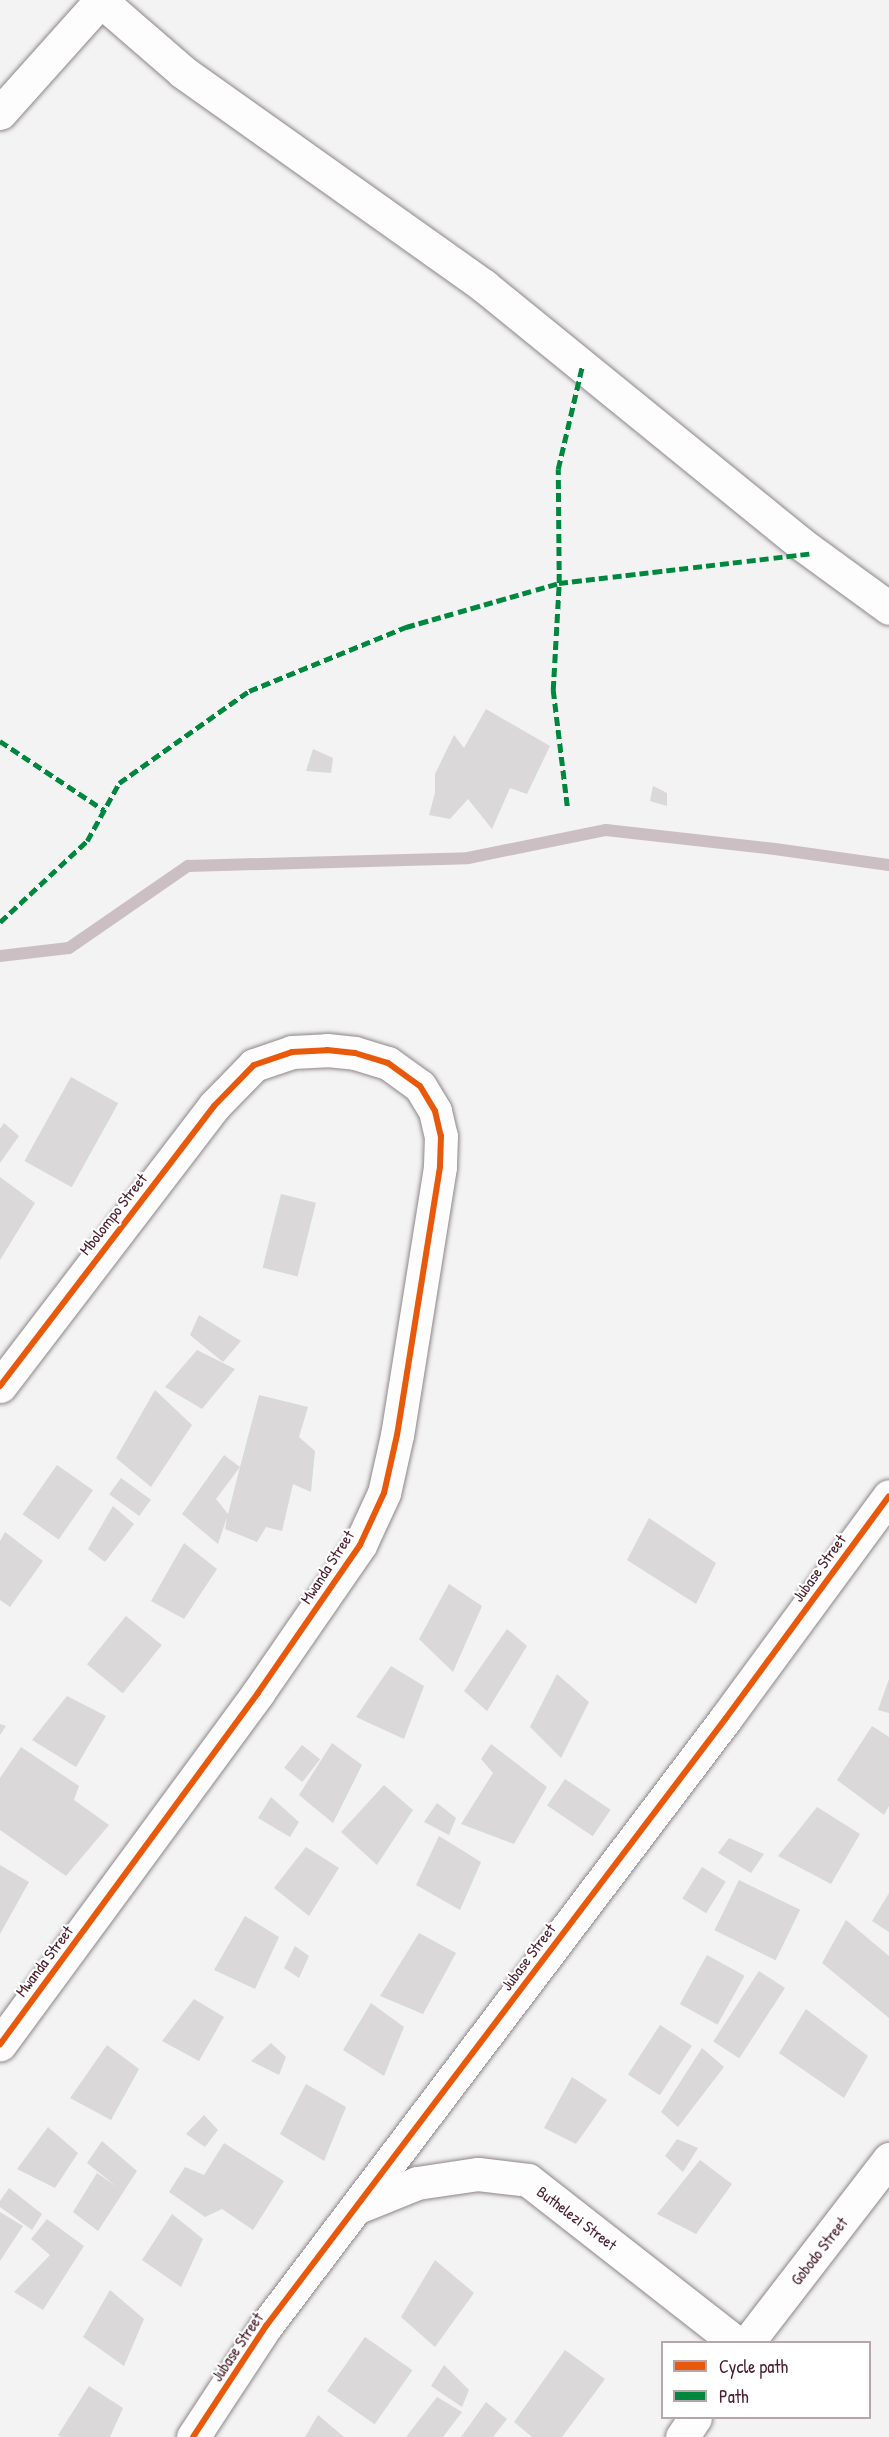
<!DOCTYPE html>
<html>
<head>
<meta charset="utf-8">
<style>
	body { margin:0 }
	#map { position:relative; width:889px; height:2437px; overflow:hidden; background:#f3f3f3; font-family:"Patrick Hand",sans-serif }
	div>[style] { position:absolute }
	.stream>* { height:12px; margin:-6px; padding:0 6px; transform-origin:6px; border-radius:6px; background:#cbbfc3 }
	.building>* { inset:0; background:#dad8d9; transform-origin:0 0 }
	.roads { filter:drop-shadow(0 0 2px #8e8688) drop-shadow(0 0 2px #8e8688) }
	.street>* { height:33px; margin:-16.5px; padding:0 16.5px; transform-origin:16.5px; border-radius:16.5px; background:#fdfdfd }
	.quiet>* { height:4.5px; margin-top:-2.25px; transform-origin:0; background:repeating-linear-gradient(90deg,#00873e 0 9px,transparent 0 13.5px) }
	.cycleway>* { height:6px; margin:-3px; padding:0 3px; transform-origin:3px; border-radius:3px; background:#e8590c }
	span { translate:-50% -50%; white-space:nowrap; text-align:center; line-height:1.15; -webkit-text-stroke:4.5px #fff; paint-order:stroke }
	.street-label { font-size:16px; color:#4a1f2b }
	.legend { position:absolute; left:661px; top:2341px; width:210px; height:78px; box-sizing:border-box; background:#fff; border:2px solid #b7a5aa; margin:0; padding:8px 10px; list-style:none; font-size:18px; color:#4a1f2b }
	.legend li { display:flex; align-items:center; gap:12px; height:30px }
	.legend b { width:30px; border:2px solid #b7a5aa }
</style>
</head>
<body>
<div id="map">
	<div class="stream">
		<i style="left:0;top:956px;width:69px;rotate:-6.6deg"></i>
		<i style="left:69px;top:948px;width:145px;rotate:-34.6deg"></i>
		<i style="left:188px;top:866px;width:280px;rotate:-1.6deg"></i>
		<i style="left:468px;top:858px;width:141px;rotate:-11.5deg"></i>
		<i style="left:606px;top:830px;width:170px;rotate:6.4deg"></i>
		<i style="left:775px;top:849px;width:115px;rotate:8deg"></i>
	</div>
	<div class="building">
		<i style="clip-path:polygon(486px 709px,550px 746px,527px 794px,510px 788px,492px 829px,468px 799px,450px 819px,429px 815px,435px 793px,435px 774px,454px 735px,464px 748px)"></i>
		<i style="clip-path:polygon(313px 749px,333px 758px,331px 773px,306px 771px)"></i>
		<i style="clip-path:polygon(653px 786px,667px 793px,667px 806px,650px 801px)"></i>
		<i style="left:71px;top:1077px;width:54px;height:96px;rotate:29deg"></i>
		<i style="clip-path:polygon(4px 1123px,19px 1136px,0 1163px,0 1129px)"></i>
		<i style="clip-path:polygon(0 1177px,35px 1203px,0 1260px)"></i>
		<i style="left:281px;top:1194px;width:36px;height:76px;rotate:14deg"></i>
		<i style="clip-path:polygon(199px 1315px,241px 1341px,223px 1362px,190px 1335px)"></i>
		<i style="clip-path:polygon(197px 1350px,235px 1369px,202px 1409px,165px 1387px)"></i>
		<i style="clip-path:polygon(155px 1390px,192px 1425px,151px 1487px,116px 1458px)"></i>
		<i style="clip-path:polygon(evenodd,259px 1395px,308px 1407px,299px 1437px,315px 1451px,311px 1492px,293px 1484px,282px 1531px,266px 1527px,257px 1542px,225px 1529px,227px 1517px,218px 1544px,182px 1514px,224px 1455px,240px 1467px,259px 1395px,240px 1467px,228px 1514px,216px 1499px,240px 1467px)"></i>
		<i style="left:57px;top:1465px;width:44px;height:60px;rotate:35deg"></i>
		<i style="left:121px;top:1478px;width:37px;height:20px;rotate:36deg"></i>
		<i style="clip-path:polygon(113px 1506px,134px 1524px,105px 1562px,88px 1549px)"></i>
		<i style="clip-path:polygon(649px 1518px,716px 1563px,696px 1604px,627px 1560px)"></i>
		<i style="clip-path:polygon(5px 1532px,43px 1561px,10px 1607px,0 1600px,0 1541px)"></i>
		<i style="clip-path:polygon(184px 1543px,217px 1569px,184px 1619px,151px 1601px)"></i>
		<i style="clip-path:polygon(449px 1584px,482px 1606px,453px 1672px,419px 1639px)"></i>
		<i style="left:126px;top:1616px;width:46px;height:62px;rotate:39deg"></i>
		<i style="clip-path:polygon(507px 1629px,527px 1646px,487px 1711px,464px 1691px)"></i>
		<i style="clip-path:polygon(391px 1666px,424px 1686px,404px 1739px,356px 1717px)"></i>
		<i style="clip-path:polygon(557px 1674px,589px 1702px,561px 1758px,530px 1727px)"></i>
		<i style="clip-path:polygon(889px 1679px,889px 1713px,878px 1710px)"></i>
		<i style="clip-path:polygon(67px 1696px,106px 1716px,76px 1767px,32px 1740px)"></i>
		<i style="clip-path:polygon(0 1724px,6px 1726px,0 1735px)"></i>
		<i style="clip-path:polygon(872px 1726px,889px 1737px,889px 1806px,884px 1815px,837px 1780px)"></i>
		<i style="clip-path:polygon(332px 1743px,362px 1765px,333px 1823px,299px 1795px)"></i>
		<i style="clip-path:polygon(491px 1744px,547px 1787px,514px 1844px,461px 1824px,493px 1773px,481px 1759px)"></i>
		<i style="left:302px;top:1745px;width:23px;height:29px;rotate:38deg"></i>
		<i style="clip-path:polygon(21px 1747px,79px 1786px,74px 1800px,109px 1825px,66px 1876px,0 1830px,0 1778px)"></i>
		<i style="left:565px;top:1779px;width:55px;height:32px;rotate:34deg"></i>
		<i style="clip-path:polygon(384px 1785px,413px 1810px,377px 1865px,341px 1832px)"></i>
		<i style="clip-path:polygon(271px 1797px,299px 1822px,290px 1837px,258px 1818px)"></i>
		<i style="clip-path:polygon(437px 1803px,456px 1818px,449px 1835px,424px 1822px)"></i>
		<i style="clip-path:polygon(817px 1807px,860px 1834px,831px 1884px,778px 1856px)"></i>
		<i style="clip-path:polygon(439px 1836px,481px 1862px,460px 1910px,416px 1885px)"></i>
		<i style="clip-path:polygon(729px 1838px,764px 1854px,751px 1873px,718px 1853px)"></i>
		<i style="clip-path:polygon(306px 1847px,339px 1868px,309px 1916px,274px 1888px)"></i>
		<i style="clip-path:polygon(0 1865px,29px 1882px,0 1934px)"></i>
		<i style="left:702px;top:1867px;width:28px;height:37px;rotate:32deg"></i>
		<i style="left:739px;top:1880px;width:68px;height:56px;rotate:26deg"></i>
		<i style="clip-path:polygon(889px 1893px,889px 1932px,872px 1921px)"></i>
		<i style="clip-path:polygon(245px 1916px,279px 1937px,255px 1989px,214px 1970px)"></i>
		<i style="clip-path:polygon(846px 1920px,889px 1956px,889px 2018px,822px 1963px)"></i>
		<i style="clip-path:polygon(419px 1933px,456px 1953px,423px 2014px,380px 1996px)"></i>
		<i style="clip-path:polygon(295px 1946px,309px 1956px,299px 1978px,284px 1968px)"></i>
		<i style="left:707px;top:1955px;width:43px;height:56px;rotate:29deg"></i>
		<i style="left:759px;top:1971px;width:31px;height:84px;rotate:33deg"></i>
		<i style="clip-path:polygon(194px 1999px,224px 2017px,199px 2061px,162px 2041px)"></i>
		<i style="clip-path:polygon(371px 2003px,404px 2027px,384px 2076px,343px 2050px)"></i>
		<i style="clip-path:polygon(806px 2009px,868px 2056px,844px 2098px,779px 2053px)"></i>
		<i style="left:660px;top:2025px;width:38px;height:59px;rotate:33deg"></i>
		<i style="clip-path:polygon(271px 2043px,286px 2057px,279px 2075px,251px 2061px)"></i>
		<i style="clip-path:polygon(107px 2045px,139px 2069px,111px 2120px,70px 2098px)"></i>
		<i style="clip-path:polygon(702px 2048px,724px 2067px,678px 2127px,661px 2112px)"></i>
		<i style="clip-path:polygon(572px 2077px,607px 2100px,576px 2144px,544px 2128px)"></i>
		<i style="clip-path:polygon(306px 2084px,346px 2107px,324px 2161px,280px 2134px)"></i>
		<i style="clip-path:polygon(204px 2115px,218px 2130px,205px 2147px,186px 2134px)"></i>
		<i style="clip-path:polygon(48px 2127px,78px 2153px,55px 2188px,17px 2169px)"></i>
		<i style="clip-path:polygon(677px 2139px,698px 2148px,683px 2172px,665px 2156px)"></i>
		<i style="clip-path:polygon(102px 2141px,137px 2171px,98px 2231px,73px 2212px,97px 2173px,117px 2187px,87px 2163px)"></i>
		<i style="clip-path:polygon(224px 2143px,284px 2181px,253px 2230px,222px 2209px,205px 2217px,169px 2192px,185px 2167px,204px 2175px)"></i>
		<i style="clip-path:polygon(700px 2160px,732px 2184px,696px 2234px,657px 2214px)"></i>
		<i style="clip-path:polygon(9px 2188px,42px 2214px,32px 2230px,0 2207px,0 2201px)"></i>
		<i style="clip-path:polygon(0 2212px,23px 2226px,0 2261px)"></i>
		<i style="clip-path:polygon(172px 2214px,203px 2239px,181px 2287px,142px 2260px)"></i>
		<i style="clip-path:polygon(47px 2219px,84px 2246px,43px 2310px,14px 2292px,50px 2255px,31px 2239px)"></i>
		<i style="clip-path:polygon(435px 2260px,474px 2293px,435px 2347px,401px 2317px)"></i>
		<i style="clip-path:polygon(110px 2290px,144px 2319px,124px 2366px,83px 2337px)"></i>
		<i style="left:365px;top:2337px;width:58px;height:66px;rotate:35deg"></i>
		<i style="clip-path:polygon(565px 2350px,605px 2379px,562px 2437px,532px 2437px,514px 2422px)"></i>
		<i style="clip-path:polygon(444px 2365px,469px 2390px,462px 2407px,431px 2386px)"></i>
		<i style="clip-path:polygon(89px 2386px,123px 2408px,110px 2437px,61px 2437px,58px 2435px)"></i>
		<i style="clip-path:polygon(437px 2397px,462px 2412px,443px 2437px,406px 2437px)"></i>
		<i style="clip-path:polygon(486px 2402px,507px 2419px,493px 2437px,461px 2437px)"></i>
		<i style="clip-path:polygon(318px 2415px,344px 2437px,305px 2437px)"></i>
	</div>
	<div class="roads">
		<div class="street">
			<i style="left:100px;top:0;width:110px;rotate:40.9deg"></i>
			<i style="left:183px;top:72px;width:369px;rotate:35.4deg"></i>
			<i style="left:484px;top:286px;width:407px;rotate:39.1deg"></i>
			<i style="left:800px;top:543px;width:110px;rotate:36.1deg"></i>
			<i style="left:0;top:113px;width:152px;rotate:-48.2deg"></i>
			<i style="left:0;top:1386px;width:352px;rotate:-52.6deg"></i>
			<i style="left:214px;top:1106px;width:57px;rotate:-45.7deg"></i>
			<i style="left:254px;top:1065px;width:40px;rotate:-18.9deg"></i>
			<i style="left:292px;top:1052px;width:35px;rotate:-3deg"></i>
			<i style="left:327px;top:1050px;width:28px;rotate:6deg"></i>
			<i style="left:355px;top:1053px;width:34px;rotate:17deg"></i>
			<i style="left:388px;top:1063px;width:39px;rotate:36deg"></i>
			<i style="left:420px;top:1086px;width:29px;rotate:59deg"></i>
			<i style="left:435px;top:1111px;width:26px;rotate:77deg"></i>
			<i style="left:441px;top:1136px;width:31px;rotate:92deg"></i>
			<i style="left:440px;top:1167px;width:271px;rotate:99.1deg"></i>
			<i style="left:397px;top:1435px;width:59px;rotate:102.6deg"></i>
			<i style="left:384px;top:1493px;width:57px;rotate:114.8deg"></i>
			<i style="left:360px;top:1545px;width:180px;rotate:124.6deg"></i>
			<i style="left:258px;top:1693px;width:436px;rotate:126.3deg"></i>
			<i style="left:358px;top:2207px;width:64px;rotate:-22.1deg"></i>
			<i style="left:417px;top:2183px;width:62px;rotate:-8.4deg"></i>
			<i style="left:478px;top:2174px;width:50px;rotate:6.8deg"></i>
			<i style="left:528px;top:2180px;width:263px;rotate:38deg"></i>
			<i style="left:748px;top:2342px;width:231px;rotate:-52.4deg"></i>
			<i style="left:193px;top:2437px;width:133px;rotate:-56.7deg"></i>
			<i style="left:266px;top:2326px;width:762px;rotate:-52.89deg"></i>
			<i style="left:726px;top:1718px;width:275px;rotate:-53.7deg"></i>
			<i style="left:682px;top:2437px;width:23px;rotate:-56deg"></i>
		</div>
	</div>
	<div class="quiet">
		<i style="left:0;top:741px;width:125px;rotate:33.6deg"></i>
		<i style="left:567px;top:806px;width:117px;rotate:-96.9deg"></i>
		<i style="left:553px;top:690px;width:107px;rotate:-86.8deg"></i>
		<i style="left:559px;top:583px;width:114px;rotate:-90.5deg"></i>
		<i style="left:558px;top:469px;width:105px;rotate:-76.8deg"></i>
		<i style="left:0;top:922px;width:119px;rotate:-43deg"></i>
		<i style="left:87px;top:841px;width:66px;rotate:-61.1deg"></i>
		<i style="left:119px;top:783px;width:159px;rotate:-35.3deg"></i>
		<i style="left:249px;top:691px;width:170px;rotate:-22.2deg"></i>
		<i style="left:406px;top:627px;width:159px;rotate:-16deg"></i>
		<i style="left:559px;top:583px;width:256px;rotate:-6.7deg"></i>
	</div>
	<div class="cycleway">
		<i style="left:0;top:1386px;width:352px;rotate:-52.6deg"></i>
		<i style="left:214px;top:1106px;width:57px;rotate:-45.7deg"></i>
		<i style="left:254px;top:1065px;width:40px;rotate:-18.9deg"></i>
		<i style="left:292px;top:1052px;width:35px;rotate:-3deg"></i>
		<i style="left:327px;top:1050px;width:28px;rotate:6deg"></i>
		<i style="left:355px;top:1053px;width:34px;rotate:17deg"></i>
		<i style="left:388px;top:1063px;width:39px;rotate:36deg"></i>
		<i style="left:420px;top:1086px;width:29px;rotate:59deg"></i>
		<i style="left:435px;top:1111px;width:26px;rotate:77deg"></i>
		<i style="left:441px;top:1136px;width:31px;rotate:92deg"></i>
		<i style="left:440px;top:1167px;width:271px;rotate:99.1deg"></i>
		<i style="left:397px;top:1435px;width:59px;rotate:102.6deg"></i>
		<i style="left:384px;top:1493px;width:57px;rotate:114.8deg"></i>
		<i style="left:360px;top:1545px;width:180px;rotate:124.6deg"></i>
		<i style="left:258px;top:1693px;width:436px;rotate:126.3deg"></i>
		<i style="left:193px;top:2437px;width:133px;rotate:-56.7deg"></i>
		<i style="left:266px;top:2326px;width:762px;rotate:-52.89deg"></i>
		<i style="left:726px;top:1718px;width:275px;rotate:-53.7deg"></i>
	</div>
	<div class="street-label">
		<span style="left:113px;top:1214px;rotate:-52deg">Mbolompo Street</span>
		<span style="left:327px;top:1567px;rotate:-57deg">Mwanda Street</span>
		<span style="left:819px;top:1568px;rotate:-54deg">Jubase Street</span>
		<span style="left:528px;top:1957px;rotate:-53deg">Jubase Street</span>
		<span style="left:44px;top:1961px;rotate:-53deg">Mwanda Street</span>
		<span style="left:577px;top:2218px;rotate:37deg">Buthelezi Street</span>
		<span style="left:819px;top:2251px;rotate:-52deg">Gobodo Street</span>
		<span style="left:237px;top:2347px;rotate:-56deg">Jubase Street</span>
	</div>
	<ul class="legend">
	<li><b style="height:8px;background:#e8590c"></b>Cycle path</li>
	<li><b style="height:8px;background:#00873e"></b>Path</li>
	</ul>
</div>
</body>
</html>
